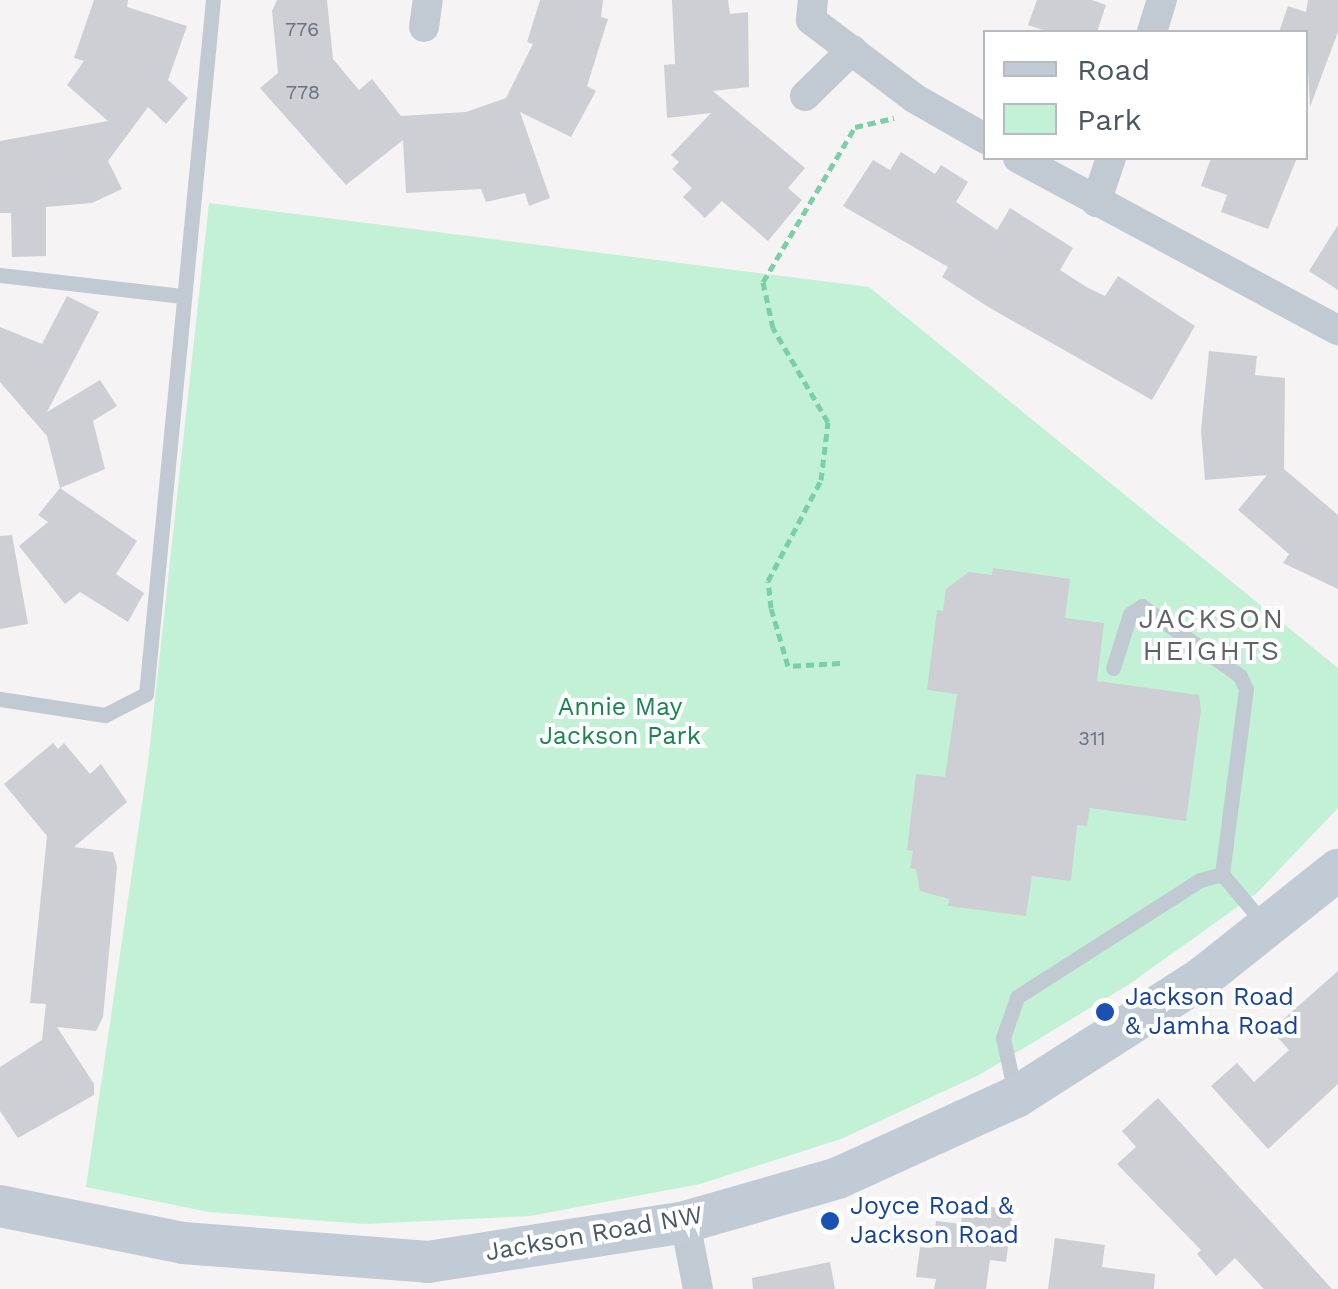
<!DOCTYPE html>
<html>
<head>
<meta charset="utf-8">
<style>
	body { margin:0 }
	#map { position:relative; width:1338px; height:1289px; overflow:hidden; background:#f5f3f3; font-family:"Work Sans",sans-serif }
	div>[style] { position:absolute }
	.green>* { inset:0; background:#c3f1d5 }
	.building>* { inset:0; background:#cdcfd5 }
	.path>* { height:5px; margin-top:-2.5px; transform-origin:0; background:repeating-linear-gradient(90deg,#7ad0a6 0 8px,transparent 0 13px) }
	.lane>* { height:15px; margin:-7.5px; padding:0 7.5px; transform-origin:7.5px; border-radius:7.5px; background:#c1cad2 }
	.street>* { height:30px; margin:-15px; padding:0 15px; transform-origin:15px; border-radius:15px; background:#c1cad2 }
	.secondary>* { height:42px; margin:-21px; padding:0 21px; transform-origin:21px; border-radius:21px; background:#c1cbd6 }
	.dots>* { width:28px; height:28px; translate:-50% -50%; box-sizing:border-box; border:5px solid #fff; border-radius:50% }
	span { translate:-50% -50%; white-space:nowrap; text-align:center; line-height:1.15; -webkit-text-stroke:8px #fff; paint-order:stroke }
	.number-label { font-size:20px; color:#6b747e }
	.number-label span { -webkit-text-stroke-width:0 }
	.park-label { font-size:25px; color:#17864f }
	.transit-label { font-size:25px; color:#164399 }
	.left { translate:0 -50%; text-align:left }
	.street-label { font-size:25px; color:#4a5661 }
	.neighbourhood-label { font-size:28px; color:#5f6368; letter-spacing:2.5px }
	.legend { position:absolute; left:983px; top:30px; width:325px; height:130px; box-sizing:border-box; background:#fff; border:2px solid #b7bbc0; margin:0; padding:12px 18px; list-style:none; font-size:30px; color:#4a5661 }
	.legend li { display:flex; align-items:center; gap:20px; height:50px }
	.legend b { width:50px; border:2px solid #b7bbc0 }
</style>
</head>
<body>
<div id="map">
	<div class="green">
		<i style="clip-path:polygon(209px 203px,869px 287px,1338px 668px,1338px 808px,1257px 893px,1128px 985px,979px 1075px,841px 1139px,700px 1184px,530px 1216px,365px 1224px,209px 1212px,86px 1187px,148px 763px)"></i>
	</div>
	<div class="building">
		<i style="clip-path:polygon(94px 0,128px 0,127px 7px,187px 26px,168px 80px,188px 98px,166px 124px,148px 107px,108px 161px,122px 189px,92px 203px,46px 207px,46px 256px,12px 257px,11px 213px,0 213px,0 141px,108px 121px,67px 85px,84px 61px,74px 58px)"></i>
		<i style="clip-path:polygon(277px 0,327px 0,333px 59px,359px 90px,372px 79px,401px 116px,466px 112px,506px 98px,533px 44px,527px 42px,540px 0,603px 0,601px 17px,608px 19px,587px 86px,596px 91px,571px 137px,520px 112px,550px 198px,529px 206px,525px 193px,486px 202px,481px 189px,406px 193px,403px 140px,346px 185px,260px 88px,278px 73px,272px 11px)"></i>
		<i style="clip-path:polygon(672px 0,728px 0,730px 14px,748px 12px,749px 87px,713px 91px,805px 168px,788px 188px,802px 200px,768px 241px,722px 201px,705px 218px,683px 197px,692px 188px,672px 169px,679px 162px,671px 155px,711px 113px,667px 118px,664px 65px,675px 64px)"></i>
		<i style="clip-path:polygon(1037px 0,1092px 0,1106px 5px,1097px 32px,1049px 32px,1028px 25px)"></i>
		<i style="clip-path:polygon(1308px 0,1338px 0,1338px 32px,1310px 107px,1306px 32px,1279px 32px,1288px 6px,1306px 12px)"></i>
		<i style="clip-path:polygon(901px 152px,935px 174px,941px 165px,968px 182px,956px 202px,997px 230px,1010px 208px,1073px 248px,1060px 270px,1088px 288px,1105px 296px,1118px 276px,1195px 326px,1152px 400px,990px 308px,942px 277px,948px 267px,843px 206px,873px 160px,890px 170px)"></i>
		<i style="clip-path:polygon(1211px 158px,1297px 158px,1268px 229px,1221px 212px,1227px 195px,1201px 186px)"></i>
		<i style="clip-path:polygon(1338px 225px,1338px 290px,1309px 271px)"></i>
		<i style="clip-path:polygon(67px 296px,99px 312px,47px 412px,100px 380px,117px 406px,93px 421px,105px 469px,60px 488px,137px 541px,116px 574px,144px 593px,128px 622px,80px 592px,65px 604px,19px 546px,48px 522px,38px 515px,60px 488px,47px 436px,0 382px,0 327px,42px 344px)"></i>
		<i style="clip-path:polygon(1209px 351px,1257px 356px,1255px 375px,1285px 378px,1284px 469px,1338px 515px,1338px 589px,1283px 563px,1289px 554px,1238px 510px,1267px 475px,1205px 480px,1201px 430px)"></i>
		<i style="clip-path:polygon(12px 535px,28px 624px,0 629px,0 536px)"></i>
		<i style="clip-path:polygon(993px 568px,1070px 579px,1065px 618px,1104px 623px,1097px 681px,1199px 695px,1201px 710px,1186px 821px,1090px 808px,1087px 826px,1077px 825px,1071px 881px,1032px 876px,1026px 916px,948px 906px,949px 899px,920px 891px,916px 869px,910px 868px,913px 851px,907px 850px,916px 774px,945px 777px,957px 694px,927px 690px,937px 610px,943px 611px,946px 589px,969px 572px,992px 575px)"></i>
		<i style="clip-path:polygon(53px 743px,58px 749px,64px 743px,90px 774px,101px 764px,127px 802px,74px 847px,113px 852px,117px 867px,103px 1017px,96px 1031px,57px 1027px,94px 1084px,94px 1095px,18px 1138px,0 1111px,0 1067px,42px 1040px,46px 1004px,30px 1003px,47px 836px,4px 784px)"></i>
		<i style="clip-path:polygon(1338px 971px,1338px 1084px,1268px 1149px,1211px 1086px,1237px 1063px,1254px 1082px,1289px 1050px,1271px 1030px)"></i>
		<i style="clip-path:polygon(1158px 1098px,1292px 1245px,1332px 1289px,1264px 1289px,1235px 1258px,1216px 1276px,1197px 1254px,1201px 1250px,1117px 1164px,1136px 1147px,1122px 1131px)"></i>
		<i style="clip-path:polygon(964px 1203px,1013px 1210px,1006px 1262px,990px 1260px,986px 1289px,934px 1289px,936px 1279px,916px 1277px,920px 1247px,932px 1248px,936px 1221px,961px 1224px)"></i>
		<i style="clip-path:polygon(1055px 1238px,1105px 1245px,1102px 1267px,1155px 1274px,1154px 1289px,1048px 1289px)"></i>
		<i style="clip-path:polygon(830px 1262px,835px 1289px,753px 1289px,752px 1278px)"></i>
	</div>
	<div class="path">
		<i style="left:840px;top:663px;width:52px;rotate:176.7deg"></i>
		<i style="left:788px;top:666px;width:60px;rotate:-106.3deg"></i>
		<i style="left:771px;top:608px;width:27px;rotate:-96deg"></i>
		<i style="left:768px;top:581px;width:114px;rotate:-62.3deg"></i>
		<i style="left:821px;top:480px;width:58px;rotate:-83.1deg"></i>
		<i style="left:828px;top:422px;width:109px;rotate:-120.3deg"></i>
		<i style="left:773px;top:328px;width:47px;rotate:-102.3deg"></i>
		<i style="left:763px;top:282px;width:180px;rotate:-59.3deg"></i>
		<i style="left:855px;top:127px;width:40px;rotate:-13deg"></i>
	</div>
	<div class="lane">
		<i style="left:0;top:275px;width:183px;rotate:6.6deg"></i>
		<i style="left:1113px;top:668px;width:57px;rotate:-72.5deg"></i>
		<i style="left:1130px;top:614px;width:14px;rotate:-34deg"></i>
		<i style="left:1142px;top:606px;width:120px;rotate:35.5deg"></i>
		<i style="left:1240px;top:676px;width:14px;rotate:65deg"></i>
		<i style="left:1246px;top:689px;width:187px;rotate:97.4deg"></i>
		<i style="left:0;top:699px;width:106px;rotate:8.7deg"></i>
		<i style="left:105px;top:715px;width:46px;rotate:-27.1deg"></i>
		<i style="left:146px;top:694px;width:697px;rotate:-84.49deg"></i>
		<i style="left:1015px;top:1093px;width:56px;rotate:-102.3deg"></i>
		<i style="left:1003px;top:1038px;width:43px;rotate:-71.1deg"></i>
		<i style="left:1017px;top:997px;width:217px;rotate:-32.6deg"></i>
		<i style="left:1200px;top:880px;width:23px;rotate:-15deg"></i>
		<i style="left:1222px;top:874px;width:67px;rotate:49.9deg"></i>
	</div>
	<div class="street">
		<i style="left:813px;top:0;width:20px;rotate:96deg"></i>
		<i style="left:811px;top:20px;width:129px;rotate:37.1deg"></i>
		<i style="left:914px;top:98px;width:83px;rotate:29.7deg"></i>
		<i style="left:424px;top:27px;width:27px;rotate:-82deg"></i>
		<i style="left:1152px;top:32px;width:34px;rotate:-73deg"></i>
		<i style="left:805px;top:96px;width:66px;rotate:-44.4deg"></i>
		<i style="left:1018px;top:158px;width:363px;rotate:28.3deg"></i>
		<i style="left:1096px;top:202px;width:46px;rotate:-71.2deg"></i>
		<i style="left:685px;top:1222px;width:68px;rotate:79deg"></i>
	</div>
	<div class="secondary">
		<i style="left:0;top:1206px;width:187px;rotate:11.4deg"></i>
		<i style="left:183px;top:1243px;width:246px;rotate:4.4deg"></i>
		<i style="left:428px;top:1262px;width:260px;rotate:-8.8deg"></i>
		<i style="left:685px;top:1222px;width:159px;rotate:-16deg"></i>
		<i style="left:838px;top:1178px;width:196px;rotate:-24.5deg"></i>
		<i style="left:1016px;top:1097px;width:221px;rotate:-32.6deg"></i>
		<i style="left:1202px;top:978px;width:174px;rotate:-38.5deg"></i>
	</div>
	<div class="dots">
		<i style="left:1105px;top:1012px;background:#1a4fb4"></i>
		<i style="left:830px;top:1221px;background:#1a4fb4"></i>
	</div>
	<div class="number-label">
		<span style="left:302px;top:29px">776</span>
		<span style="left:303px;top:92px">778</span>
		<span style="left:1092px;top:738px">311</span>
	</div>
	<div class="park-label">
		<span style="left:620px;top:722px">Annie May<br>Jackson Park</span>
	</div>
	<div class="transit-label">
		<span class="left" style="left:1125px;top:1012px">Jackson Road<br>&amp; Jamha Road</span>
		<span class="left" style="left:850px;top:1221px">Joyce Road &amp;<br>Jackson Road</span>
	</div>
	<div class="street-label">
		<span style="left:594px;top:1234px;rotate:-10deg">Jackson Road NW</span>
	</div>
	<div class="neighbourhood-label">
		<span style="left:1212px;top:635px">JACKSON<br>HEIGHTS</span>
	</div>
	<ul class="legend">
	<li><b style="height:12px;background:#c1cbd6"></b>Road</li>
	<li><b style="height:28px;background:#c3f1d5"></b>Park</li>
	</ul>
</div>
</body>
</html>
